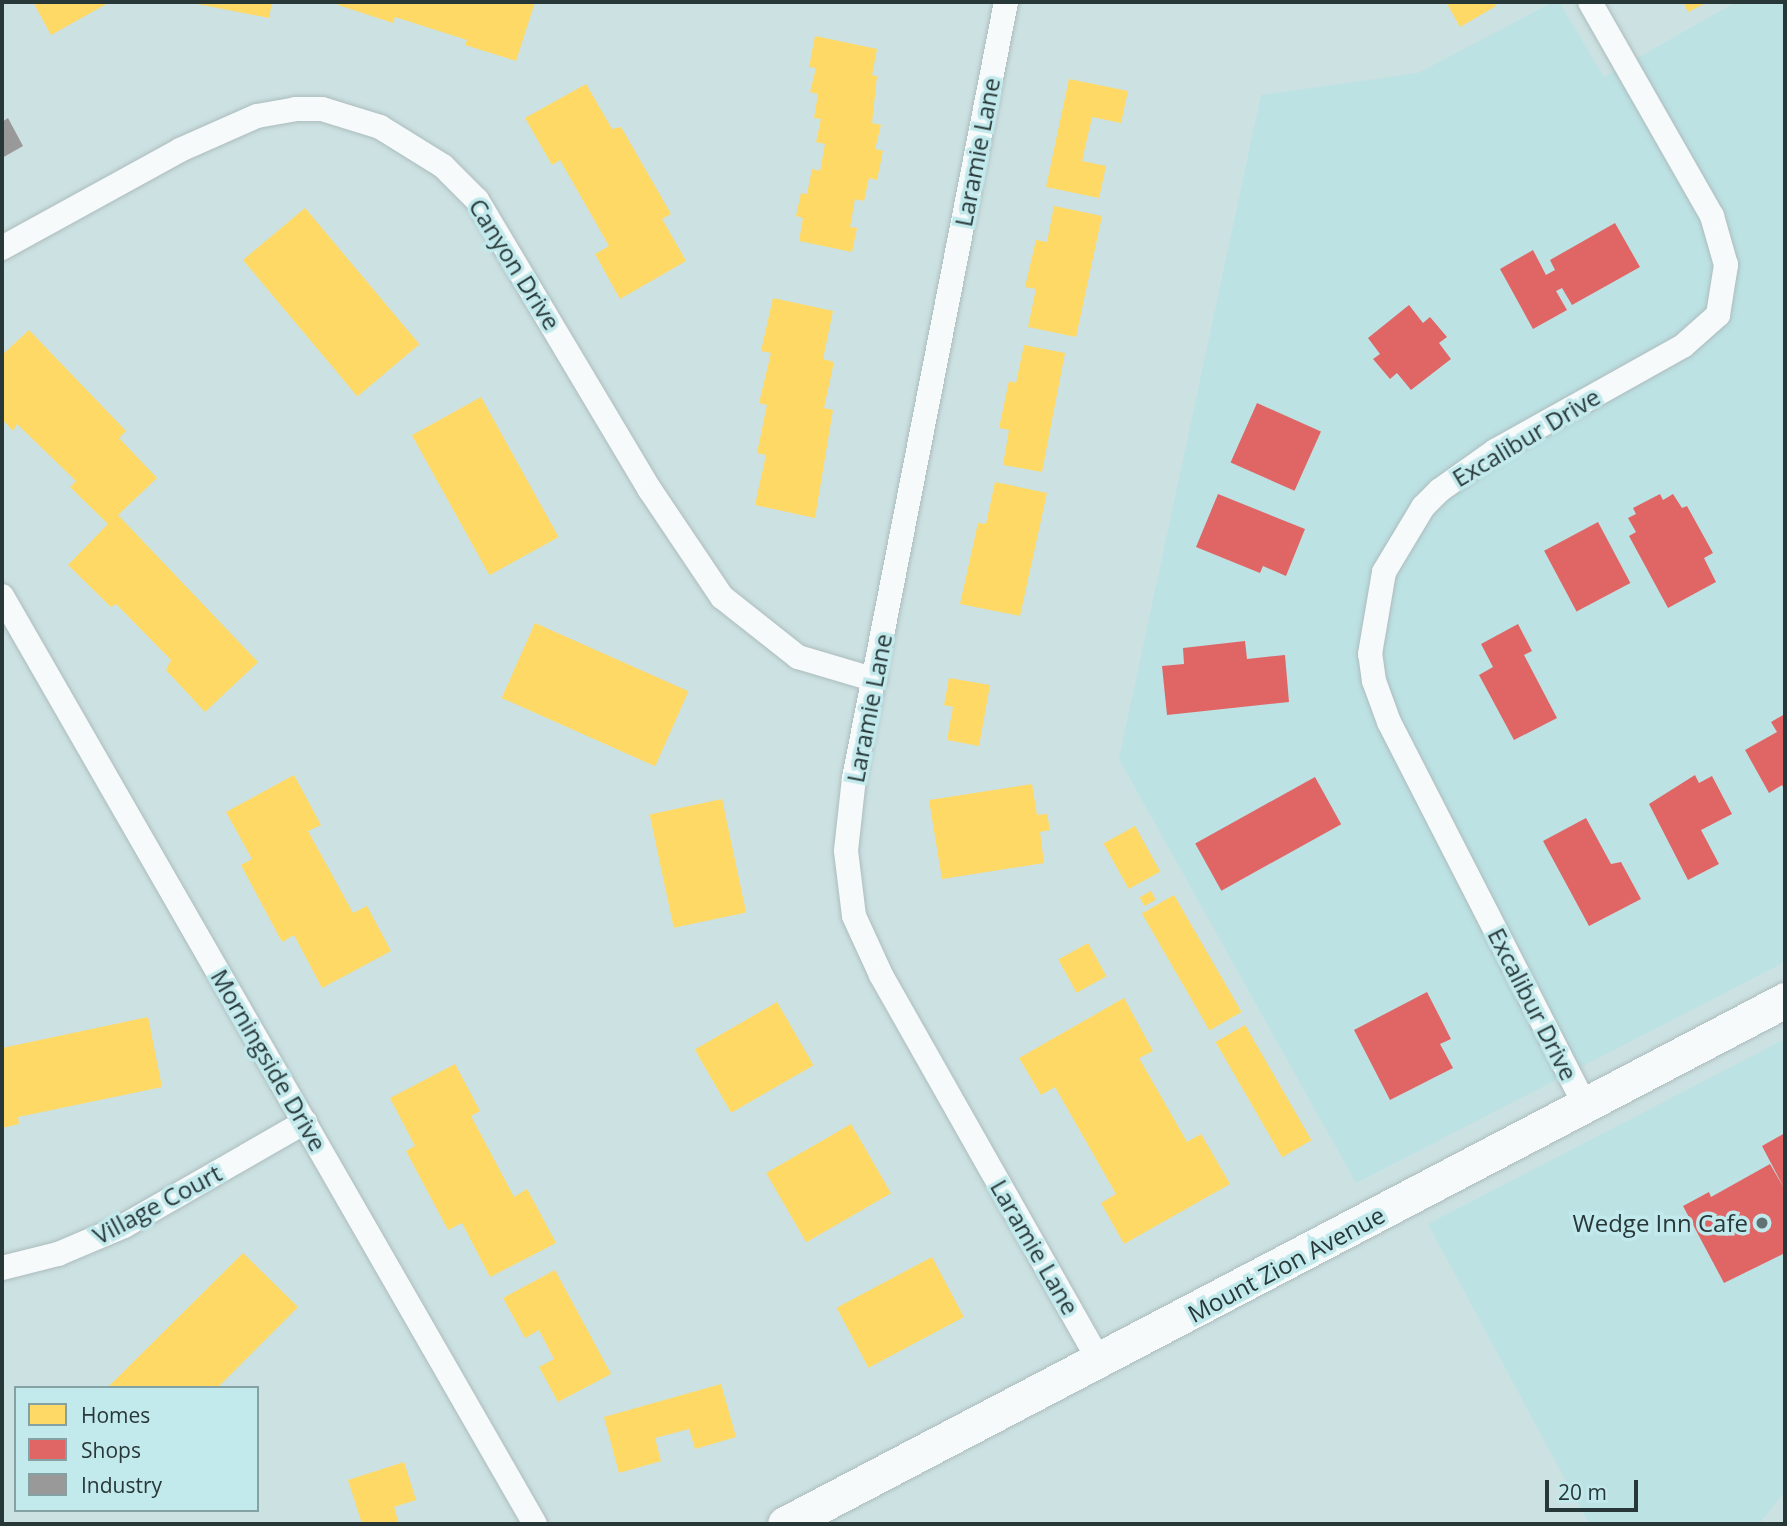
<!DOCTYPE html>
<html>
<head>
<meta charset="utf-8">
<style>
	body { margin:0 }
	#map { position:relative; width:1787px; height:1526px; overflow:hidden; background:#cce1e2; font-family:"Open Sans",sans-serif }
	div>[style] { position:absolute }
	.built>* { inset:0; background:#bde2e4 }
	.homes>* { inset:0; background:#ffd966; transform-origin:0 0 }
	.shops>* { inset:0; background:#e06666; transform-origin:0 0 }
	.industry>* { inset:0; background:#999 }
	.roads { filter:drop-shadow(0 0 2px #acbcbd) drop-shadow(0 0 2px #acbcbd) }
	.street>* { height:24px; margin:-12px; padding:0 12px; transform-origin:12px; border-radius:12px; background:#f7fafb }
	.secondary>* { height:35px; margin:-17.5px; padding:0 17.5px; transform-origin:17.5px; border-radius:17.5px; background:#f7fafb }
	.dots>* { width:19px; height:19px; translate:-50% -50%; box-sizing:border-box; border:4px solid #c2e9ec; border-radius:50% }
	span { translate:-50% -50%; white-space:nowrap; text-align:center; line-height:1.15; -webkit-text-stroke:7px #c2e9ec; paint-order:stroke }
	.street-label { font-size:24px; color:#283738 }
	.poi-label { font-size:24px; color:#283738 }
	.right { translate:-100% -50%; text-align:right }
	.frame { position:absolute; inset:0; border:4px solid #283738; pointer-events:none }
	.legend { position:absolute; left:14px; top:1386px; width:245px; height:126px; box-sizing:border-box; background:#c2e9ec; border:2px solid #84a2a4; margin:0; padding:9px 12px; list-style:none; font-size:21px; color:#283738 }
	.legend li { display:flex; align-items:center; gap:14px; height:35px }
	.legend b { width:35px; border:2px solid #84a2a4 }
	.scale { position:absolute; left:1545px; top:1480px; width:93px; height:32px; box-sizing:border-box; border:4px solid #283738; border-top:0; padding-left:9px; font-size:21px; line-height:24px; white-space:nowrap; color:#283738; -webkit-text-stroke:5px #c2e9ec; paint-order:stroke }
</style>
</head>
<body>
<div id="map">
	<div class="built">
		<i style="clip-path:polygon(1553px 2px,1559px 2px,1604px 77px,1736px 2px,1785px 2px,1785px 962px,1356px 1183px,1119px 759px,1261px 95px,1418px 73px)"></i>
		<i style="clip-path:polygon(1785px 1039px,1785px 1491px,1759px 1524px,1589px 1524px,1428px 1224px)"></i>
	</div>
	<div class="homes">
		<i style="clip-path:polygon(33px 2px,110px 2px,51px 35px)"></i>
		<i style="clip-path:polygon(187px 2px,272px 2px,269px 18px)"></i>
		<i style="clip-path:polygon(339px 2px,535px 2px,516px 61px,465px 45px,467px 40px,395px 17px,393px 23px,338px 5px)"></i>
		<i style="clip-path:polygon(1446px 2px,1494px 2px,1496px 6px,1460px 27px)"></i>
		<i style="clip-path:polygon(1683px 2px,1708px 2px,1688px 12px)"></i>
		<i style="clip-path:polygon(815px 36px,877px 49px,872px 75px,877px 76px,872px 123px,881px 125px,875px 149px,883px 151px,877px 180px,869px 178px,864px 201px,855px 199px,850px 227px,857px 228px,852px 252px,799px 241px,803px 218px,796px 216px,801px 193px,807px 194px,812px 169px,820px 171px,825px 144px,816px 142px,821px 119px,814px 118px,818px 94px,810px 92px,816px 68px,809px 67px)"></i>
		<i style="clip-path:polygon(1069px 79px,1128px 91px,1121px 123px,1092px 117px,1082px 161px,1106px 166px,1099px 198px,1046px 187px)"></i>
		<i style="clip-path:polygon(586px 84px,612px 129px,621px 127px,671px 214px,662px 219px,686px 261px,620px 299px,595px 254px,609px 246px,560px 160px,552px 165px,525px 118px)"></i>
		<i style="clip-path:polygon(1054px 206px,1102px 216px,1076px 337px,1028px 327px,1036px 289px,1025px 287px,1036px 240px,1047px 242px)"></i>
		<i style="left:305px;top:208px;width:178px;height:81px;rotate:50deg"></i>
		<i style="clip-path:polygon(773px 298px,833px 311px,823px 359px,834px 362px,824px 408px,833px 410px,815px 518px,755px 505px,766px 455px,757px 453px,767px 405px,759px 403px,771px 353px,761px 351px)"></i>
		<i style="clip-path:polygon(29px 330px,126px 431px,119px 438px,157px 478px,118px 515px,258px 662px,205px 712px,166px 670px,171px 660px,116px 604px,111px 607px,68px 565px,108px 524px,70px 487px,76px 481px,17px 424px,13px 431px,2px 419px,2px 355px)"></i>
		<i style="clip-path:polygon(1024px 345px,1065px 353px,1042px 472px,1003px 465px,1009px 430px,999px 428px,1009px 381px,1016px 383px)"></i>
		<i style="left:481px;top:397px;width:160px;height:79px;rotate:61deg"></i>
		<i style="clip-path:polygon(995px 482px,1047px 493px,1020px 616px,960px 604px,978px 523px,986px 524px)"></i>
		<i style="left:535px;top:623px;width:168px;height:82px;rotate:24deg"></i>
		<i style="clip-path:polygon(949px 678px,990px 685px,979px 746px,947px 740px,953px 707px,944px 705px)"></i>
		<i style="clip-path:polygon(294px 775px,321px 825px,308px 831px,353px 913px,367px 906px,391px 951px,322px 988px,294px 935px,282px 942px,241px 865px,252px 859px,226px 812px)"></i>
		<i style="clip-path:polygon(1032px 784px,1037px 815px,1047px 814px,1050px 830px,1040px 832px,1044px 863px,942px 879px,929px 800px)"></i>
		<i style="left:722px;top:799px;width:116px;height:74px;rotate:78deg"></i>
		<i style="left:1135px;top:826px;width:52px;height:36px;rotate:61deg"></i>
		<i style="left:1151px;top:891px;width:10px;height:13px;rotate:61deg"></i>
		<i style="left:1174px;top:895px;width:135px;height:37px;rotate:60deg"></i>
		<i style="left:1088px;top:943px;width:38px;height:34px;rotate:61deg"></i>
		<i style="clip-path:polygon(1124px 998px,1153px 1051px,1139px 1058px,1187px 1142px,1201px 1134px,1230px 1184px,1124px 1244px,1101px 1203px,1116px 1194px,1055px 1087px,1041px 1095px,1019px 1058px)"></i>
		<i style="left:777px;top:1002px;width:73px;height:95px;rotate:60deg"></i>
		<i style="clip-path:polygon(148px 1017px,162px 1087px,18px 1117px,19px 1124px,2px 1128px,2px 1048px)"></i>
		<i style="left:1245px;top:1025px;width:133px;height:34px;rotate:60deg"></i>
		<i style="clip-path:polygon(455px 1064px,480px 1111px,471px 1116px,514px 1197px,527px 1189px,556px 1243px,490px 1277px,462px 1223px,448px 1230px,406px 1151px,415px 1146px,390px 1098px)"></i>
		<i style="left:851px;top:1124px;width:80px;height:98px;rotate:60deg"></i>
		<i style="clip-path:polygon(243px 1253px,298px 1307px,217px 1388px,107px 1388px)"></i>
		<i style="left:932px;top:1257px;width:68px;height:108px;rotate:62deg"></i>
		<i style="clip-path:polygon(555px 1270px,611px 1374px,558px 1402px,539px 1367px,554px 1359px,539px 1330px,525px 1338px,503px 1298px)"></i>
		<i style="clip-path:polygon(721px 1384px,736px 1437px,695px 1449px,689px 1429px,655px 1438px,661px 1461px,619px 1473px,604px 1417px)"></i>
		<i style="clip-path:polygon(404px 1462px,416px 1500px,394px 1507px,399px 1524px,362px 1524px,348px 1480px)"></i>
	</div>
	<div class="shops">
		<i style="clip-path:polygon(1615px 223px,1640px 267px,1572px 305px,1562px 288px,1556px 291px,1567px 310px,1533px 329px,1500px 269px,1533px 250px,1546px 275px,1555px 270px,1550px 260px)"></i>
		<i style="clip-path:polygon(1409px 305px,1423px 323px,1430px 317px,1447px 337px,1439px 343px,1451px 359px,1411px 390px,1397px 373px,1390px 379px,1373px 359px,1380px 354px,1368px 338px)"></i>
		<i style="left:1257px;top:403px;width:70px;height:65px;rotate:24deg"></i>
		<i style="clip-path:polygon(1218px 494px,1305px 529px,1286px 576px,1263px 566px,1260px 573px,1196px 547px)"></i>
		<i style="clip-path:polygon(1660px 494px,1663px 500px,1673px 494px,1682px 508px,1687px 506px,1713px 553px,1704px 558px,1716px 582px,1668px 608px,1629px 536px,1636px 532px,1628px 518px,1636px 514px,1633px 508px)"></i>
		<i style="left:1598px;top:522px;width:69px;height:61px;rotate:62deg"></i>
		<i style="clip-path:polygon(1518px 624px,1532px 651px,1524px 655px,1557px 718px,1514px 740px,1479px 675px,1493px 667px,1481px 644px)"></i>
		<i style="clip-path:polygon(1245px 641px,1247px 659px,1285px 655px,1289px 702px,1167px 715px,1162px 666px,1184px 664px,1183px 648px)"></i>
		<i style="clip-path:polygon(1785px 714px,1785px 791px,1782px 785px,1769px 793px,1745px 750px,1777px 732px,1771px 722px)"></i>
		<i style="clip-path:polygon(1695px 775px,1699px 783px,1712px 776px,1732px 814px,1701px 830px,1719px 864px,1688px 880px,1649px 804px)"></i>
		<i style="left:1315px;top:777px;width:54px;height:137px;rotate:61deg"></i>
		<i style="clip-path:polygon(1586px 818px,1611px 864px,1621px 862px,1641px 899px,1589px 926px,1543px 841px)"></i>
		<i style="clip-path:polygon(1427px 992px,1451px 1039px,1440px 1044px,1453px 1068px,1390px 1100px,1354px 1030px)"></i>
		<i style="clip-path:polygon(1785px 1133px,1785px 1253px,1724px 1283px,1683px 1206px,1709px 1192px,1711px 1197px,1770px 1164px,1784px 1188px,1762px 1146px)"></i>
	</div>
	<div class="industry">
		<i style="clip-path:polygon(8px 118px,23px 146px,2px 158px,2px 122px)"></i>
	</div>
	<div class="roads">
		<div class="street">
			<i style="left:1006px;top:2px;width:791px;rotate:101.08deg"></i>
			<i style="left:854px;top:778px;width:73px;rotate:96.3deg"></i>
			<i style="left:846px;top:851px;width:65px;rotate:83deg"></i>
			<i style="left:854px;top:916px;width:65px;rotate:65.4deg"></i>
			<i style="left:881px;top:975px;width:445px;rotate:60.5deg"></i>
			<i style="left:2px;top:248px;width:203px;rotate:-28.8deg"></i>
			<i style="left:180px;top:150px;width:84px;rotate:-23.8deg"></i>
			<i style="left:257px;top:116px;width:39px;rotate:-10deg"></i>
			<i style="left:295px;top:109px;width:27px"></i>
			<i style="left:322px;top:109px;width:61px;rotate:17.2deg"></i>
			<i style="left:380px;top:127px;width:74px;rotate:31.8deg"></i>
			<i style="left:443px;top:166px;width:48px;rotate:45deg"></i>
			<i style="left:477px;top:200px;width:338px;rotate:59.2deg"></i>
			<i style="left:650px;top:490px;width:129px;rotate:56.1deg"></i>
			<i style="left:722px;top:597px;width:97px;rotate:38.3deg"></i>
			<i style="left:798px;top:657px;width:80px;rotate:16.6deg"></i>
			<i style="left:2px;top:596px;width:1070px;rotate:60.13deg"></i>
			<i style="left:1586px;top:1107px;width:432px;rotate:-117.1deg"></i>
			<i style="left:1389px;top:722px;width:44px;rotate:-110.1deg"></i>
			<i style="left:1374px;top:681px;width:27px;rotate:-98deg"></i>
			<i style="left:1370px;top:654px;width:83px;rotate:-80.3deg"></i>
			<i style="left:1384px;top:572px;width:76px;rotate:-59deg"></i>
			<i style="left:1423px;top:507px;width:24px;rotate:-45deg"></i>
			<i style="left:1440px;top:490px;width:67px;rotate:-35.3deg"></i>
			<i style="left:1495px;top:451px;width:215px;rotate:-29.2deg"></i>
			<i style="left:1683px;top:346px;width:47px;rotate:-41.5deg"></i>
			<i style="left:1718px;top:315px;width:51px;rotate:-80.9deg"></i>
			<i style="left:1726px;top:265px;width:51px;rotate:-105.9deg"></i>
			<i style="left:1712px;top:216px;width:246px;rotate:-119.7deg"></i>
			<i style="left:2px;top:1268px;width:58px;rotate:-14deg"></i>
			<i style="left:58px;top:1254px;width:72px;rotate:-23deg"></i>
			<i style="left:124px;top:1226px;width:209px;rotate:-29.9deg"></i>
		</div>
		<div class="secondary">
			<i style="left:785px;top:1524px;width:1129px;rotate:-27.65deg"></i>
		</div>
	</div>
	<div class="dots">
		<i style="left:1762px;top:1223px;background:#617274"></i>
	</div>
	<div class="street-label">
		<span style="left:977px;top:152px;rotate:-79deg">Laramie Lane</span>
		<span style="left:515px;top:264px;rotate:58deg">Canyon Drive</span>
		<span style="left:1526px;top:437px;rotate:-31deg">Excalibur Drive</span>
		<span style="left:869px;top:708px;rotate:-79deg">Laramie Lane</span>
		<span style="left:1533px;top:1004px;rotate:63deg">Excalibur Drive</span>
		<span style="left:269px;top:1060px;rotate:60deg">Morningside Drive</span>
		<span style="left:157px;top:1204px;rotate:-28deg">Village Court</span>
		<span style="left:1035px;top:1247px;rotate:60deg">Laramie Lane</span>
		<span style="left:1286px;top:1264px;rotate:-28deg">Mount Zion Avenue</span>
	</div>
	<div class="poi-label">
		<span class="right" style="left:1748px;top:1223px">Wedge Inn Cafe</span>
	</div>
	<div class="frame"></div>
	<ul class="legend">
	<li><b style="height:19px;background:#ffd966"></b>Homes</li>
	<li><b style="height:19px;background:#e06666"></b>Shops</li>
	<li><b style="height:19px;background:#999"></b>Industry</li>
	</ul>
	<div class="scale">20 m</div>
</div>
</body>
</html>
